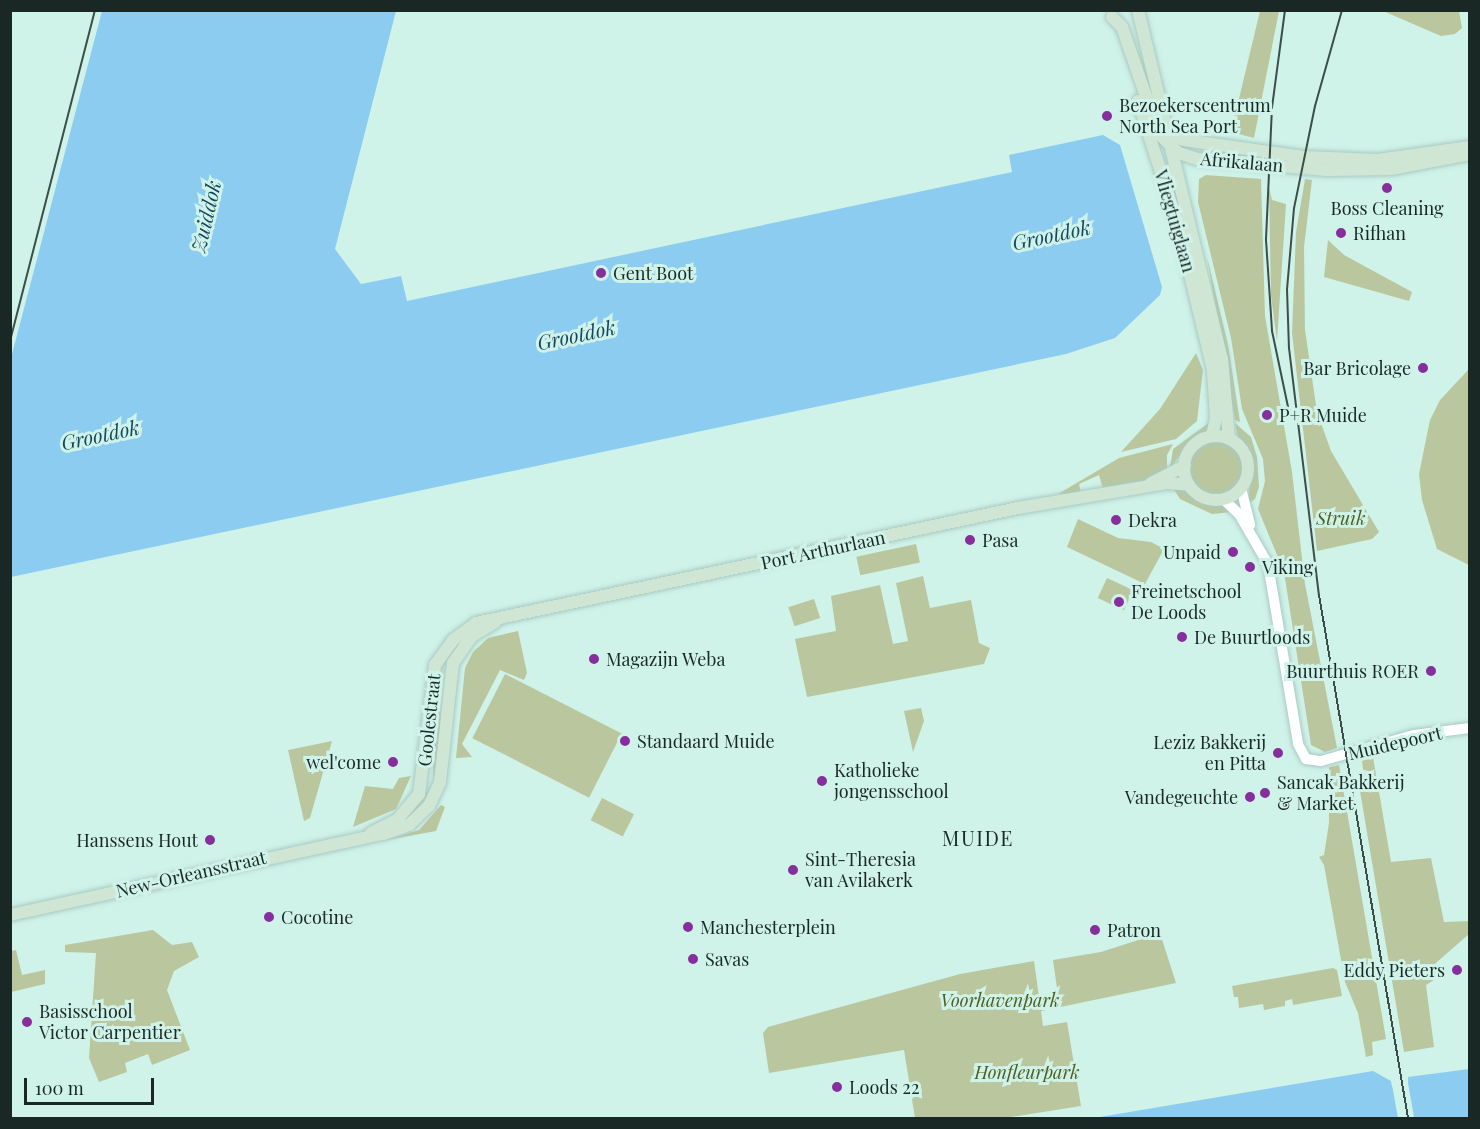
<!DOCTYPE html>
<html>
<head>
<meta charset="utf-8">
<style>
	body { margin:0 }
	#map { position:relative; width:1480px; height:1129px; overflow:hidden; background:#cff2e9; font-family:"Playfair Display",serif }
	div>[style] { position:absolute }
	.green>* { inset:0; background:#bac79e; transform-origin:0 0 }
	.round { border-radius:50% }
	.water>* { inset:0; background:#8dccf1 }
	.pier>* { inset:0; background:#cff2e9; transform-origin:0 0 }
	.roads { filter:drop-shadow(0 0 2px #a8cac2) drop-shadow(0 0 2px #a8cac2) }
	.tertiary>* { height:10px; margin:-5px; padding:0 5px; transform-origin:5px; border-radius:5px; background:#fff }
	.secondary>* { height:12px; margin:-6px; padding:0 6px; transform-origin:6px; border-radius:6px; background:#d0e6d5 }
	.secondary>.ring { margin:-6px; padding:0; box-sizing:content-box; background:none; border:12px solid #d0e6d5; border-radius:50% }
	.rail>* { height:2px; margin:-1px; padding:0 1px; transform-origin:1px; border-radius:1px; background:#3c4e4a }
	.dots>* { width:16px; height:16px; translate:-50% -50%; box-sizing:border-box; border:3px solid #cff2e9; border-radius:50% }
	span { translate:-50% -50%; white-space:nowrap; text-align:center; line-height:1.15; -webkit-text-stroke:6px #cff2e9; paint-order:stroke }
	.poi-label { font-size:18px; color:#1a2825 }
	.left { translate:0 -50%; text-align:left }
	.right { translate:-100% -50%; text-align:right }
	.street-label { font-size:18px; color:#1a2825 }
	.park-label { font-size:18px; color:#4e5e1e; font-style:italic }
	.water-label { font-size:20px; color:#13465f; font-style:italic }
	.neighbourhood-label { font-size:20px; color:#1a2825; letter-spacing:1.5px }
	.frame { position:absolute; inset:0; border:12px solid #1a2825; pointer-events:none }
	.scale { position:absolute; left:24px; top:1078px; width:130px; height:27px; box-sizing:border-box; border:3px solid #1a2825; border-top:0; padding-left:8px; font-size:18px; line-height:21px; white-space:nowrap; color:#1a2825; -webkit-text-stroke:4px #cff2e9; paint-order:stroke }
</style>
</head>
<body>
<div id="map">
	<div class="green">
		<i style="clip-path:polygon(1260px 11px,1279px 11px,1254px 138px,1231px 132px)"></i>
		<i style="clip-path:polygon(1383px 11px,1459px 11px,1462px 28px,1455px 34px,1441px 36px)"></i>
		<i style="clip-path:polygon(1206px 175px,1261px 179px,1265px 316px,1292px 472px,1305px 584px,1337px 748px,1325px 752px,1311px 745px,1284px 572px,1258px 509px,1265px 481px,1263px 459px,1242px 409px,1231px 338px,1198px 202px,1199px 179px)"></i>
		<i style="clip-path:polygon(1305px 179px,1312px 180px,1304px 247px,1305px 330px,1317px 412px,1331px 451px,1379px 532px,1372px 539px,1317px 551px,1292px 333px,1296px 232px)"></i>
		<i style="clip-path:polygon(1269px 188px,1272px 200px,1286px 204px,1277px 341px,1271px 296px)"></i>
		<i style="clip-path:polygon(1328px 240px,1344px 255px,1412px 292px,1409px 301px,1324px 277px)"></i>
		<i style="clip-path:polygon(1207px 257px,1228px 345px,1240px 422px,1235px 420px)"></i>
		<i style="clip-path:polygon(1196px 353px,1203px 370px,1197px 421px,1176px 439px,1121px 452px,1160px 409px)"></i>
		<i style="clip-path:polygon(1469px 369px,1469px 565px,1437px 549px,1422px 500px,1419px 474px,1430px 420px,1440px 400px)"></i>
		<i style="clip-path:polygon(1210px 422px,1207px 431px,1189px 444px,1170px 468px,1173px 449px)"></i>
		<i style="clip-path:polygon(1235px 423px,1251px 437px,1257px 457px,1259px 487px,1255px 499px,1248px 504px,1252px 460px,1238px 438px)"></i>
		<i class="round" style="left:1189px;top:442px;width:54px;height:54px"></i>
		<i style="clip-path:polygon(1173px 444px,1167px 455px,1167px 471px,1140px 483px,1103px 489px,1099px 475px,1079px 484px,1081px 493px,1058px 494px,1119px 458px)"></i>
		<i style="clip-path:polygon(1173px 488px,1185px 490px,1201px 503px,1224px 506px,1232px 512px,1212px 514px,1180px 499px)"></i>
		<i style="clip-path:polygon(1078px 519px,1118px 538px,1151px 542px,1164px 549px,1145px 584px,1168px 595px,1067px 547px)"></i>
		<i style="left:916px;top:544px;width:19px;height:61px;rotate:78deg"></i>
		<i style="clip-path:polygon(923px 576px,930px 608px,971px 600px,979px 643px,990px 648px,984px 664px,807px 697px,795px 639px,836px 631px,831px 596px,880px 585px,893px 644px,908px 641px,896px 583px)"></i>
		<i style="left:1107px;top:578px;width:29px;height:22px;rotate:25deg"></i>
		<i style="left:814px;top:599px;width:20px;height:27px;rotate:72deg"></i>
		<i style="clip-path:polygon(518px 631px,527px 673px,524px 680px,500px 670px,462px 744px,472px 757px,456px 758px,465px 668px,473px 652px,488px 638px)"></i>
		<i style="left:505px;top:674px;width:131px;height:72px;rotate:27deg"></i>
		<i style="clip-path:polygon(439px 677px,441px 729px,434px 783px,432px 734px)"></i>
		<i style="clip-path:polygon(921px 708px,924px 721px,913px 752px,904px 711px)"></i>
		<i style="clip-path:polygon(332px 741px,310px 818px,304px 821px,288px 750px)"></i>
		<i style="clip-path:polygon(1373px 757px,1391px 862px,1431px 858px,1444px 922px,1469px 921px,1469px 934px,1429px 969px,1437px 978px,1426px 985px,1434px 1047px,1404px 1052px,1360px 791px,1364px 776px,1362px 761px)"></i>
		<i style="clip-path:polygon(1339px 765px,1386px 1039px,1372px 1042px,1373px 1055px,1366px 1057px,1358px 1013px,1345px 982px,1324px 865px,1319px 857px,1324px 855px,1329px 823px,1329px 767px)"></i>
		<i style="clip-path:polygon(411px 776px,396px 809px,353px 827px,365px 786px,393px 789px,399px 778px)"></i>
		<i style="left:602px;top:798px;width:36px;height:25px;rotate:27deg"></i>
		<i style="clip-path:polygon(441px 805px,445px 807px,436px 831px,387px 840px,419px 830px)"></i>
		<i style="clip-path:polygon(153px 930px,172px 945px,192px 942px,199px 957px,174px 971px,167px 990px,190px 1050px,152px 1065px,148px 1054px,125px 1063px,127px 1072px,99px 1082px,89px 1058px,96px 953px,65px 952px,65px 945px)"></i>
		<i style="clip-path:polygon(1160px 933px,1176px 983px,1041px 1011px,1043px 1026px,1067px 1022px,1081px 1106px,1004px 1118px,915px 1118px,904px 1050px,769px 1073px,763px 1033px,768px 1027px,960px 974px,1034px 961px,1039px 997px,1058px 995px,1053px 960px,1101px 952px)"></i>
		<i style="clip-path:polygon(16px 950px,22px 975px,45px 970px,45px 984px,11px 992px,11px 951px)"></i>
		<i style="clip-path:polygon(1333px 968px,1337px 970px,1342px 996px,1293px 1005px,1292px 999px,1285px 1001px,1285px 1006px,1264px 1010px,1263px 1004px,1239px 1008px,1238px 997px,1234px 997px,1232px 986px)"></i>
	</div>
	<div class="water">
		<i style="clip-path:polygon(102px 11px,396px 11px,335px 249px,361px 284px,401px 276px,407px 301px,1012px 172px,1009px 155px,1103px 135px,1120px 145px,1162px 287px,1160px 295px,1115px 338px,1066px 354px,11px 577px,11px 358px)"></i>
		<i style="clip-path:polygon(1469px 1069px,1469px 1118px,1094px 1118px,1373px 1071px,1391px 1081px,1392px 1087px,1408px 1084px,1408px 1077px)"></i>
	</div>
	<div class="pier">
		<i style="left:1408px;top:1083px;width:36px;height:16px;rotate:80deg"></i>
	</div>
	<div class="roads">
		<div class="tertiary">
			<i style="left:1241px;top:488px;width:38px;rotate:76deg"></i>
			<i style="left:1223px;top:499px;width:22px;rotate:43deg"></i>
			<i style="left:1239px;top:514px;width:58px;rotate:59.9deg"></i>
			<i style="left:1268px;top:564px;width:182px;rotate:80.5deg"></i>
			<i style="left:1298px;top:744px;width:17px;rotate:62deg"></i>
			<i style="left:1306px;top:759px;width:15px;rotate:8deg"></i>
			<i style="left:1321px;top:761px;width:97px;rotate:-15.6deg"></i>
			<i style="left:1414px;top:735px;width:56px;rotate:-7.1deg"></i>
		</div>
		<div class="secondary">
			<i style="left:1138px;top:10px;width:359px;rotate:76.5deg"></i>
			<i style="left:1222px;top:359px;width:80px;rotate:85deg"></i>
			<i style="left:1112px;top:17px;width:14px;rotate:45deg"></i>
			<i style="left:1122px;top:27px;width:113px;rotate:70.9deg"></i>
			<i style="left:1159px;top:134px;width:28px;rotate:44deg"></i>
			<i style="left:1179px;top:153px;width:20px;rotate:18deg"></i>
			<i style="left:1198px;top:159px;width:129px;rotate:4.9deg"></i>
			<i style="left:1327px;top:170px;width:64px;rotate:-0.9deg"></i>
			<i style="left:1391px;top:169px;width:80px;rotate:-10.8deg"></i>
			<i style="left:1138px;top:101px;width:130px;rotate:72.1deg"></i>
			<i style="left:1178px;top:225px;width:149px;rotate:76.4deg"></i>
			<i style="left:1213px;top:370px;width:48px;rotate:86.4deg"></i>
			<i style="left:1216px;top:418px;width:18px;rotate:103deg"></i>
			<i style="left:1167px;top:126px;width:14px;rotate:54deg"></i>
			<i style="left:1175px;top:137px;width:9px;rotate:18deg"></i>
			<i style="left:1184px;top:140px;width:121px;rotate:8.1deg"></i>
			<i style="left:1304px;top:157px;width:74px;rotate:2.3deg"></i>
			<i style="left:1378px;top:160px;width:93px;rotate:-8deg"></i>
			<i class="ring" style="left:1184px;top:436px;width:52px;height:52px"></i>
			<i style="left:1151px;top:483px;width:38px;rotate:-27deg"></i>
			<i style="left:371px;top:833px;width:30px;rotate:-27deg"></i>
			<i style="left:398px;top:819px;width:33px;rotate:-50deg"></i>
			<i style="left:419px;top:794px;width:130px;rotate:-82.9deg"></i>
			<i style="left:435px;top:665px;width:31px;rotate:-54deg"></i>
			<i style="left:453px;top:640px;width:29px;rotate:-36deg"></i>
			<i style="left:476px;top:623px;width:554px;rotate:-11.98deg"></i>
			<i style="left:1018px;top:508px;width:152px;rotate:-9.5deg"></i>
			<i style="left:1168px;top:483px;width:21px;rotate:5deg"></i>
			<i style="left:10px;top:915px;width:382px;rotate:-12.3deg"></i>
			<i style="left:383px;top:834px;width:28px;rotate:-19deg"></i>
			<i style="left:409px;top:825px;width:28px;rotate:-44deg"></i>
			<i style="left:429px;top:806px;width:26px;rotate:-65deg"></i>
			<i style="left:440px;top:782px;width:120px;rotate:-83.8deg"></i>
			<i style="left:453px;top:663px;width:33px;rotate:-55deg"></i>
			<i style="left:472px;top:636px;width:27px;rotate:-31deg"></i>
		</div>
	</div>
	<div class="rail">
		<i style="left:1285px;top:10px;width:98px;rotate:97.6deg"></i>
		<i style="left:1272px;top:107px;width:133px;rotate:92.6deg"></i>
		<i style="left:1266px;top:240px;width:91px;rotate:86.2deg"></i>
		<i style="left:1272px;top:331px;width:78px;rotate:78.1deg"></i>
		<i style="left:1342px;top:10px;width:100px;rotate:105.7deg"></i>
		<i style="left:1315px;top:106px;width:104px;rotate:101.6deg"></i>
		<i style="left:1294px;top:208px;width:81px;rotate:94.9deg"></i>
		<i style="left:1287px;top:289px;width:59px;rotate:88.1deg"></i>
		<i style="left:1289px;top:348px;width:249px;rotate:83.1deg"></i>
		<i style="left:1319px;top:595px;width:531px;rotate:80.34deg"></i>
		<i style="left:10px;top:341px;width:342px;rotate:-75.6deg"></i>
	</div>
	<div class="dots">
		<i style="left:1107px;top:116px;background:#862f9c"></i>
		<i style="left:1387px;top:188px;background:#862f9c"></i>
		<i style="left:1341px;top:233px;background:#862f9c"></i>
		<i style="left:601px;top:273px;background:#862f9c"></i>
		<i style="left:1423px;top:368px;background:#862f9c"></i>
		<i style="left:1267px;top:415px;background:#862f9c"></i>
		<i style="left:1116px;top:520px;background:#862f9c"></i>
		<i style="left:970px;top:540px;background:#862f9c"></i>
		<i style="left:1233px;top:552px;background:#862f9c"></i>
		<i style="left:1250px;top:567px;background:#862f9c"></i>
		<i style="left:1119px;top:602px;background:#862f9c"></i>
		<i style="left:1182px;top:637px;background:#862f9c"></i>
		<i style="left:594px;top:659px;background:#862f9c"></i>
		<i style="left:1431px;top:671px;background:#862f9c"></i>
		<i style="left:625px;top:741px;background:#862f9c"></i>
		<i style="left:1278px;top:753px;background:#862f9c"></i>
		<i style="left:393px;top:762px;background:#862f9c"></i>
		<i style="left:822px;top:781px;background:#862f9c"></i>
		<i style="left:1265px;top:793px;background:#862f9c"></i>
		<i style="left:1250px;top:797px;background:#862f9c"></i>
		<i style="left:210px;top:840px;background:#862f9c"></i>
		<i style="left:793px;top:870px;background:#862f9c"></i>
		<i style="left:269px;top:917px;background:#862f9c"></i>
		<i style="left:688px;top:927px;background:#862f9c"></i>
		<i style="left:1095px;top:930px;background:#862f9c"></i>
		<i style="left:693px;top:959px;background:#862f9c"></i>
		<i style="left:1457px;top:970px;background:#862f9c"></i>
		<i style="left:27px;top:1022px;background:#862f9c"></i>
		<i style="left:837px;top:1087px;background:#862f9c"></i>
	</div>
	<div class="poi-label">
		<span class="left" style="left:1119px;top:116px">Bezoekerscentrum<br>North Sea Port</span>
		<span style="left:1387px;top:208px">Boss Cleaning</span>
		<span class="left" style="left:1353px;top:233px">Rifhan</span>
		<span class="left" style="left:613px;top:273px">Gent Boot</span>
		<span class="right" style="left:1411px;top:368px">Bar Bricolage</span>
		<span class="left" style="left:1279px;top:415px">P+R Muide</span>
		<span class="left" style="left:1128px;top:520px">Dekra</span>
		<span class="left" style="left:982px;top:540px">Pasa</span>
		<span class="right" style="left:1221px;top:552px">Unpaid</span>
		<span class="left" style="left:1262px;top:567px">Viking</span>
		<span class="left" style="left:1131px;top:602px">Freinetschool<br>De Loods</span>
		<span class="left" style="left:1194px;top:637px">De Buurtloods</span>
		<span class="left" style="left:606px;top:659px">Magazijn Weba</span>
		<span class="right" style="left:1419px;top:671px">Buurthuis ROER</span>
		<span class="left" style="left:637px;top:741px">Standaard Muide</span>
		<span class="right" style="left:1266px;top:753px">Leziz Bakkerij<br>en Pitta</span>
		<span class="right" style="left:381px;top:762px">wel'come</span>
		<span class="left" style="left:834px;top:781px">Katholieke<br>jongensschool</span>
		<span class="left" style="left:1277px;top:793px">Sancak Bakkerij<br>&amp; Market</span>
		<span class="right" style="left:1238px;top:797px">Vandegeuchte</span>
		<span class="right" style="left:198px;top:840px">Hanssens Hout</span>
		<span class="left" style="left:805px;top:870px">Sint-Theresia<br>van Avilakerk</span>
		<span class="left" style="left:281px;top:917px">Cocotine</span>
		<span class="left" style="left:700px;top:927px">Manchesterplein</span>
		<span class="left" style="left:1107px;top:930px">Patron</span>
		<span class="left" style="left:705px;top:959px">Savas</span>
		<span class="right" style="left:1445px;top:970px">Eddy Pieters</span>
		<span class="left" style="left:39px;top:1022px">Basisschool<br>Victor Carpentier</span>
		<span class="left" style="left:849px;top:1087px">Loods 22</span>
	</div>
	<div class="street-label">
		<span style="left:1242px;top:162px;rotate:5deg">Afrikalaan</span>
		<span style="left:1175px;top:221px;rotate:74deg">Vliegtuiglaan</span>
		<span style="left:823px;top:550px;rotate:-12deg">Port Arthurlaan</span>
		<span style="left:429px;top:720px;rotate:-84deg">Goolestraat</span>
		<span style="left:1395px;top:743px;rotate:-13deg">Muidepoort</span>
		<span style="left:191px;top:874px;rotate:-13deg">New-Orleansstraat</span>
	</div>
	<div class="park-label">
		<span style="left:1341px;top:518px">Struik</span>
		<span style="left:1000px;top:1000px">Voorhavenpark</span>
		<span style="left:1027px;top:1072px">Honfleurpark</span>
	</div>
	<div class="water-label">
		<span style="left:205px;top:216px;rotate:-77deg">Zuiddok</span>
		<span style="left:1051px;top:234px;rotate:-12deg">Grootdok</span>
		<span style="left:576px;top:334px;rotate:-12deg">Grootdok</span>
		<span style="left:100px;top:434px;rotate:-12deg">Grootdok</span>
	</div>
	<div class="neighbourhood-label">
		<span style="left:978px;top:837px">MUIDE</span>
	</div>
	<div class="frame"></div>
	<div class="scale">100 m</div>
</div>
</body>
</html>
